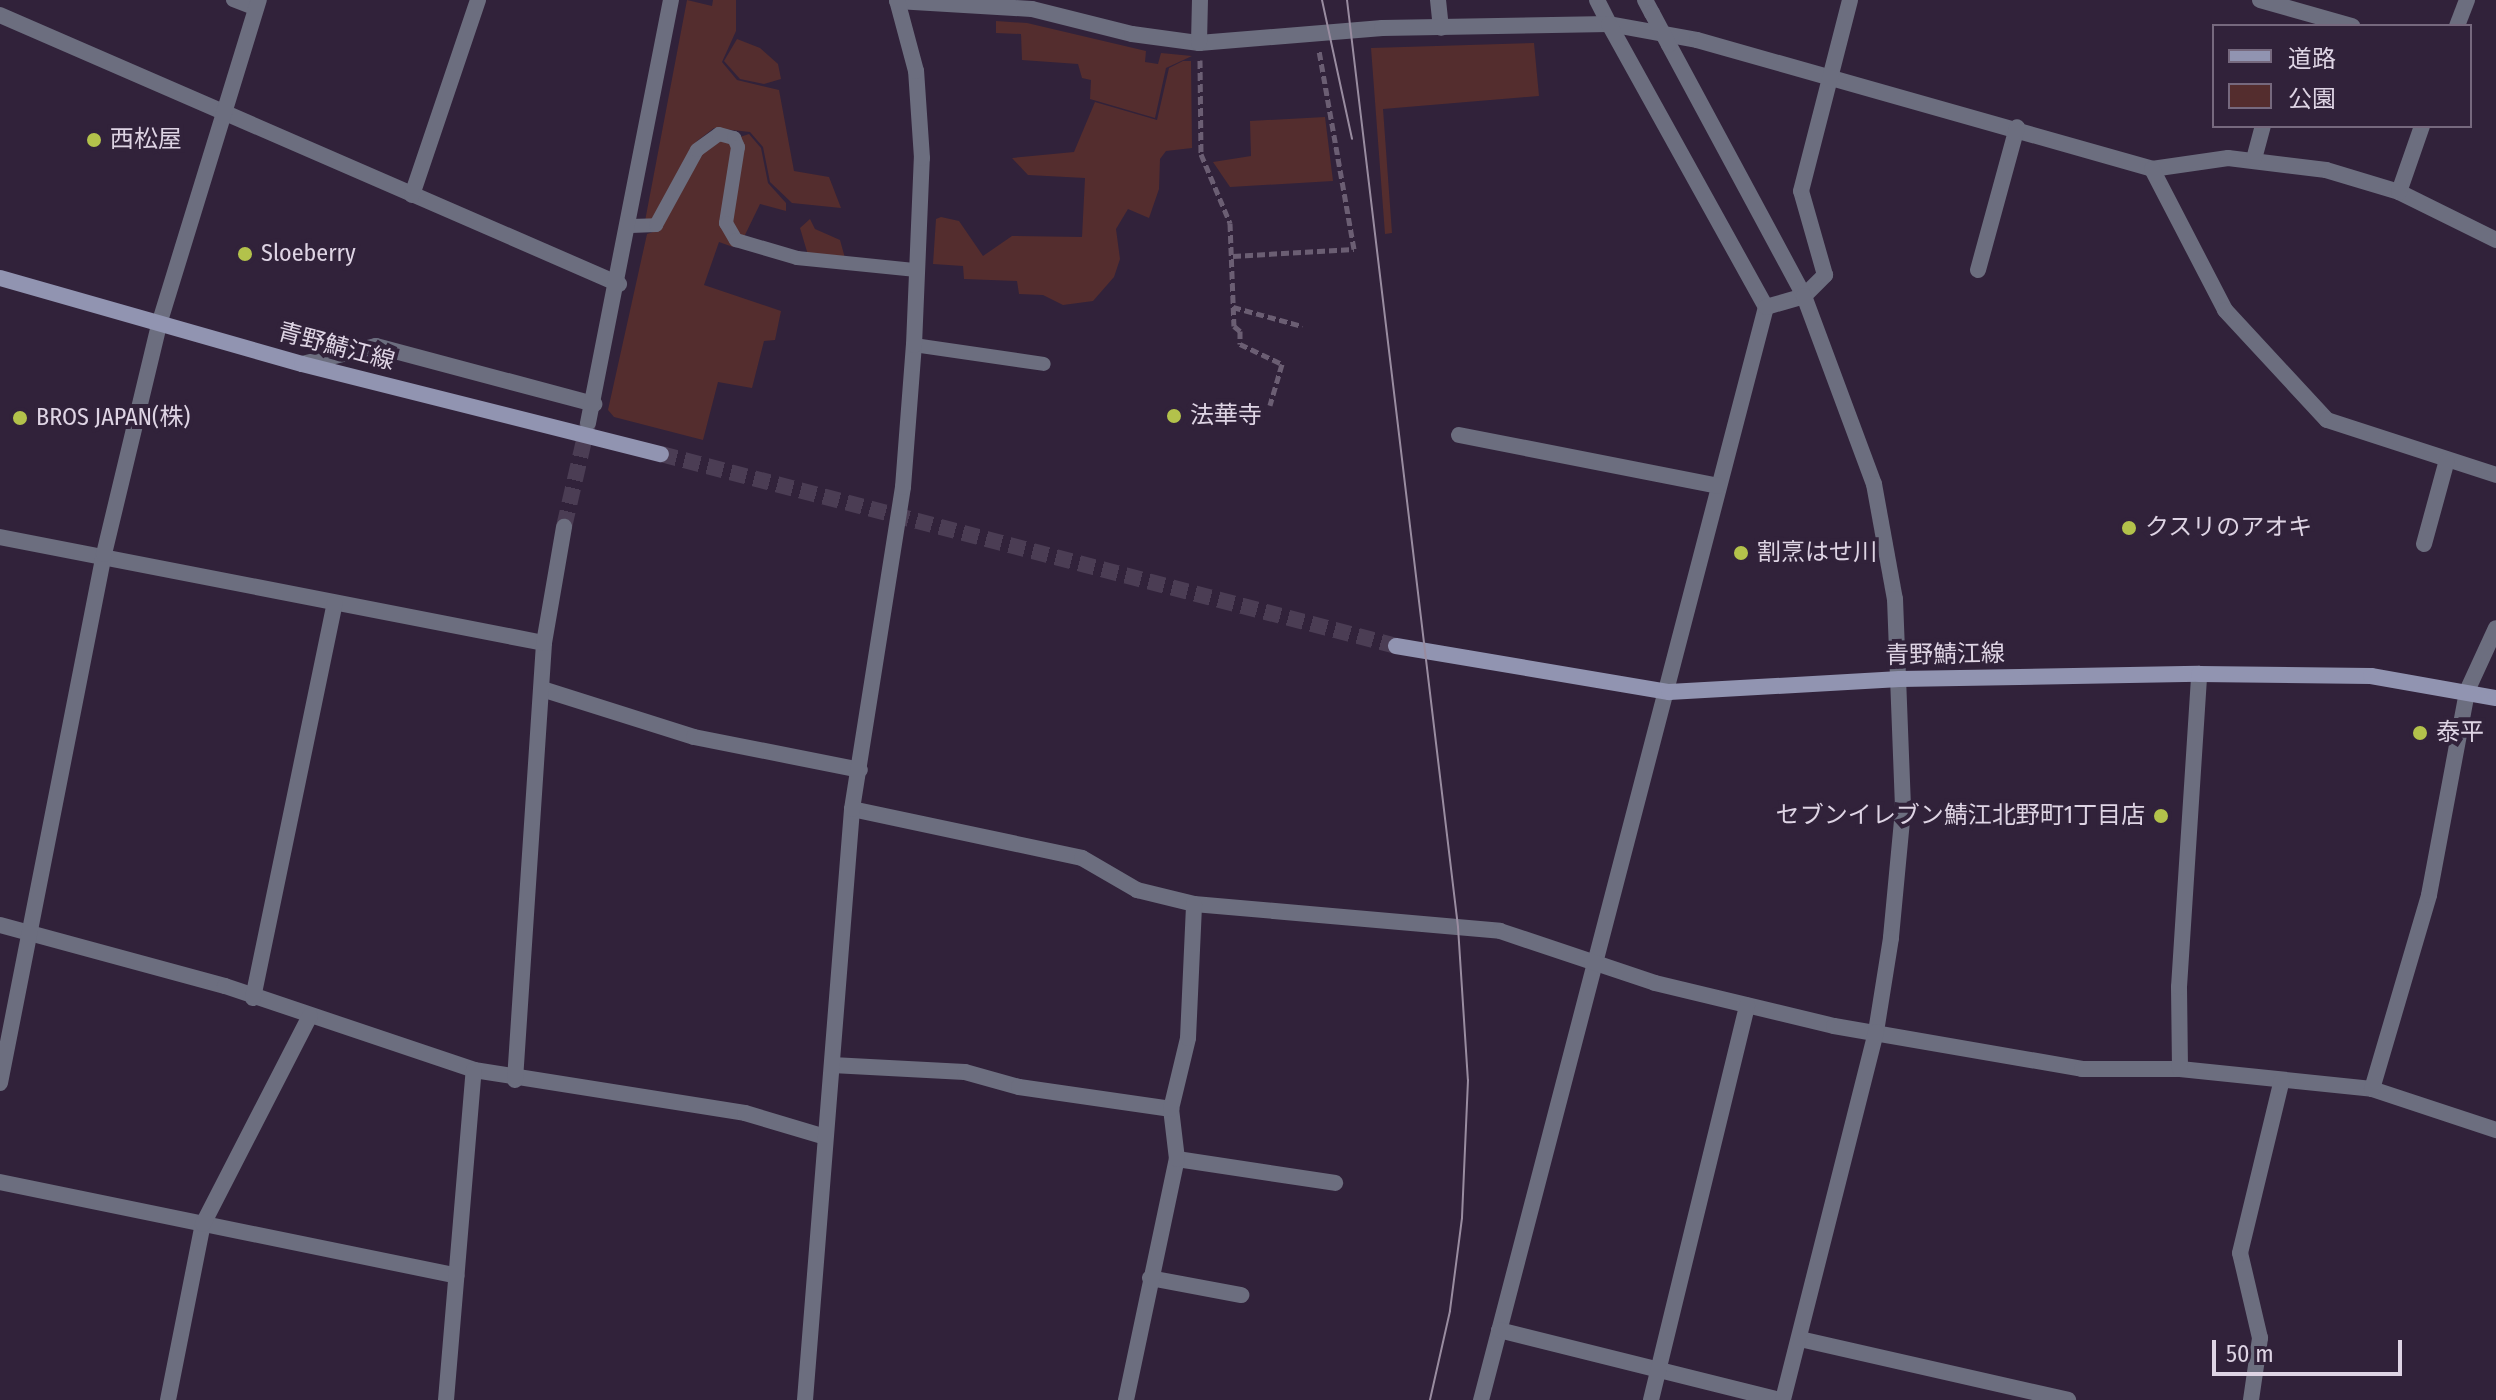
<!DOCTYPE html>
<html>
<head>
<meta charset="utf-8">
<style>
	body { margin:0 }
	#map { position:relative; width:2496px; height:1400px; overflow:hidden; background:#31223a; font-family:"Fira Sans Condensed","Noto Sans JP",sans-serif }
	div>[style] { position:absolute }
	.green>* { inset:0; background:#542d2e }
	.minor-tunnel>* { height:16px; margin-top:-8px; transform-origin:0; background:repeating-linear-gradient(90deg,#4b3d54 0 16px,transparent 0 24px) }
	.secondary-tunnel>* { height:16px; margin-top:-8px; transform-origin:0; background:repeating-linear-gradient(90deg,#4b3d54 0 16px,transparent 0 24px) }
	.path>* { height:5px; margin-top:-2.5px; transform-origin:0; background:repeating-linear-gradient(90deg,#6b5e73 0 8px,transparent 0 12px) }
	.service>* { height:14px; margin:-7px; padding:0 7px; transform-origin:7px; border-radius:7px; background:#6c6e7f }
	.minor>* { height:16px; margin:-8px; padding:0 8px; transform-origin:8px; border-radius:8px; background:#6c6e7f }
	.tertiary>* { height:16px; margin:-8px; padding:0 8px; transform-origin:8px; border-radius:8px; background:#6c6e7f }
	.secondary>* { height:16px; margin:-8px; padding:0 8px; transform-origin:8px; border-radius:8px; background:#9194b1 }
	.tram>* { height:2px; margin:-1px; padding:0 1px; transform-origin:1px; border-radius:1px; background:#998ca0 }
	.tertiary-bridge>* { height:16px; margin:-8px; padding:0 8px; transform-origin:8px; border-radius:8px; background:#6c6e7f }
	.dots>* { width:22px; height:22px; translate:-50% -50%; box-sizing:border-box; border:4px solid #31223a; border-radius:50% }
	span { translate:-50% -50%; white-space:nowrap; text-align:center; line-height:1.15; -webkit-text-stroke:8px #31223a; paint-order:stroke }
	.poi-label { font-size:24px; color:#ded4e4 }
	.left { translate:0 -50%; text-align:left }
	.right { translate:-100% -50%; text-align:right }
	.street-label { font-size:24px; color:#ded4e4 }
	.legend { position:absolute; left:2212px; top:24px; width:260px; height:104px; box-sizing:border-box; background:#31223a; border:2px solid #76697e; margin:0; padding:10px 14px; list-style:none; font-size:24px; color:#ded4e4 }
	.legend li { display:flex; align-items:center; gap:16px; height:40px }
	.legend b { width:40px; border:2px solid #76697e }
	.scale { position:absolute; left:2212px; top:1340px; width:190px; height:36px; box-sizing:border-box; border:4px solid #ded4e4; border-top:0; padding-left:10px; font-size:24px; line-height:28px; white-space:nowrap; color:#ded4e4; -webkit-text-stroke:6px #31223a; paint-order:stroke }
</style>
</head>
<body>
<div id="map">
	<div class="green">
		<i style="clip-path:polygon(687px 0,712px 6px,713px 0,736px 0,736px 31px,722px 62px,737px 80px,779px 90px,794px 171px,829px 177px,841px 208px,792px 203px,770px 182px,763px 147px,750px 132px,714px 128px,697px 141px,653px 222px,645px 221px)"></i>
		<i style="clip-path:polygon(996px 21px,1027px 23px,1146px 51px,1145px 62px,1158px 64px,1161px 53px,1192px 56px,1166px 68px,1155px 118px,1090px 99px,1091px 80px,1082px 78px,1078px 64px,1022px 60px,1021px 34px,996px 33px)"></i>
		<i style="clip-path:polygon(737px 39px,760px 48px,778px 64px,781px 79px,764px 84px,740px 79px,724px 61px)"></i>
		<i style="clip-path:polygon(1534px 43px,1539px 96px,1383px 109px,1392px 233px,1385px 234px,1371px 48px)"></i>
		<i style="clip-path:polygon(1183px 61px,1191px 61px,1192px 148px,1166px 151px,1160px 159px,1159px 189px,1149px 218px,1128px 209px,1116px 229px,1120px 259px,1114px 277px,1093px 301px,1063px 305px,1043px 295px,1019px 294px,1017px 281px,964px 279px,963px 266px,933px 264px,936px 219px,941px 217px,959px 221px,983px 256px,1012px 236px,1082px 237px,1085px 178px,1028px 175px,1012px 158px,1074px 152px,1095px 102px,1157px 120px,1169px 68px)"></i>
		<i style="clip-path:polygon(1325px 117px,1333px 181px,1230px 187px,1213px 162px,1251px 156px,1250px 121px)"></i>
		<i style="clip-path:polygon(749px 134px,761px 148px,768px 183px,786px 203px,786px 211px,760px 204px,743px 239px,732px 231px,740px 137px)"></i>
		<i style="clip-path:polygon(718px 138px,733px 143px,733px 247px,719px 242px,704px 285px,781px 311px,775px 340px,764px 341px,752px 388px,718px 382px,703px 440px,614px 417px,608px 410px,647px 234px,656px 231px,700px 154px)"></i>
		<i style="clip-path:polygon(810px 219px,815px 229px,840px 240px,845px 258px,808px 255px,800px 228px)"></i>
	</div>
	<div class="minor-tunnel">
		<i style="left:564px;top:527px;width:107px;rotate:-77deg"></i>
	</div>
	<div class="secondary-tunnel">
		<i style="left:661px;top:454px;width:760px;rotate:14.64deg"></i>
	</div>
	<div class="path">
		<i style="left:1200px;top:60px;width:94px;rotate:89.4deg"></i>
		<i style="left:1201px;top:154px;width:75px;rotate:67.2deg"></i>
		<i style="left:1230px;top:223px;width:103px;rotate:87.8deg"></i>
		<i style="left:1234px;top:326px;width:8px;rotate:40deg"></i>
		<i style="left:1240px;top:331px;width:13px;rotate:90deg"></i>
		<i style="left:1240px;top:344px;width:47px;rotate:25.5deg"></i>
		<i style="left:1282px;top:364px;width:43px;rotate:106.3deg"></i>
		<i style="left:1233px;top:256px;width:121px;rotate:-3.3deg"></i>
		<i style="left:1354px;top:249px;width:201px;rotate:-100deg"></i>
		<i style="left:1233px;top:307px;width:72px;rotate:15.4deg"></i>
	</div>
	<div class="service">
		<i style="left:233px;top:0;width:25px;rotate:21deg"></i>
		<i style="left:631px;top:226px;width:25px;rotate:-2deg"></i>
		<i style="left:656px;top:225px;width:85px;rotate:-61.3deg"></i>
		<i style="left:697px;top:150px;width:27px;rotate:-36deg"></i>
		<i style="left:719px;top:134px;width:16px;rotate:15deg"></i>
		<i style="left:734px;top:138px;width:10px;rotate:66deg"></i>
		<i style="left:738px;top:147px;width:77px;rotate:99deg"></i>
		<i style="left:726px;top:223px;width:20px;rotate:60deg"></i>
		<i style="left:736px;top:240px;width:64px;rotate:16.4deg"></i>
		<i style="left:797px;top:258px;width:120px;rotate:5.8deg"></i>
		<i style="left:914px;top:345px;width:131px;rotate:8.3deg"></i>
	</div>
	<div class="minor">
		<i style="left:1438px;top:0;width:28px;rotate:84deg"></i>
		<i style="left:1597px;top:0;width:27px;rotate:63deg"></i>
		<i style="left:1609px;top:24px;width:89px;rotate:10.3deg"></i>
		<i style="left:1697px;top:40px;width:473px;rotate:15.8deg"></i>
		<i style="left:2152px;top:169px;width:77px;rotate:-8.2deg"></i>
		<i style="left:2228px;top:158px;width:99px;rotate:7deg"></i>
		<i style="left:2326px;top:170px;width:76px;rotate:16.8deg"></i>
		<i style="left:2399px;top:192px;width:108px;rotate:26.3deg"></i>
		<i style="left:2260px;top:0;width:96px;rotate:15.8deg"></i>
		<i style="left:897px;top:1px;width:135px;rotate:3.4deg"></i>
		<i style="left:1032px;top:9px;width:103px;rotate:14deg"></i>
		<i style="left:1132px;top:34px;width:68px;rotate:7.7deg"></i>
		<i style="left:1199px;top:43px;width:184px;rotate:-4.7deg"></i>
		<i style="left:1382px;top:28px;width:227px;rotate:-1deg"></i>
		<i style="left:1609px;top:24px;width:324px;rotate:61deg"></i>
		<i style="left:1766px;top:307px;width:1130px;rotate:104.61deg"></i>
		<i style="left:0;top:15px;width:675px;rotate:23.49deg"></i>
		<i style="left:2457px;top:26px;width:28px;rotate:-69deg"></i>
		<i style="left:1199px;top:43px;width:43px;rotate:-88.7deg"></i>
		<i style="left:2254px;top:159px;width:34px;rotate:-75deg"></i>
		<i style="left:2152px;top:169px;width:159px;rotate:62.6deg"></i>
		<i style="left:2225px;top:310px;width:150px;rotate:47.2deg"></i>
		<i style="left:2327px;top:420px;width:178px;rotate:18deg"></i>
		<i style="left:2399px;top:192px;width:70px;rotate:-70.8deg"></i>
		<i style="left:412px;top:195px;width:206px;rotate:-71.3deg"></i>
		<i style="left:1978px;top:270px;width:148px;rotate:-74.7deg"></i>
		<i style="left:1766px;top:307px;width:40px;rotate:-16deg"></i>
		<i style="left:1804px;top:296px;width:30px;rotate:-45deg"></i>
		<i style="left:1825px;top:275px;width:87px;rotate:-105.9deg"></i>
		<i style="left:1801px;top:191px;width:197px;rotate:-75.6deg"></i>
		<i style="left:160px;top:321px;width:336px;rotate:-72.9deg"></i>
		<i style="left:302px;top:364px;width:76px;rotate:-13.7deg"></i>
		<i style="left:376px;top:346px;width:226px;rotate:14.9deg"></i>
		<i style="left:588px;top:423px;width:431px;rotate:-78.9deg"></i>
		<i style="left:1459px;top:435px;width:264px;rotate:11.1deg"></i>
		<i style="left:0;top:537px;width:554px;rotate:11.03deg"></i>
		<i style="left:2424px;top:544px;width:87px;rotate:-74.7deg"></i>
		<i style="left:542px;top:689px;width:159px;rotate:17.5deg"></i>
		<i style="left:694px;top:737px;width:169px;rotate:11.2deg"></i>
		<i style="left:852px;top:809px;width:235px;rotate:12deg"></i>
		<i style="left:1082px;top:858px;width:64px;rotate:30.2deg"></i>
		<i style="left:1137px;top:890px;width:59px;rotate:13.8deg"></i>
		<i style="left:1194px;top:904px;width:307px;rotate:5deg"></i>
		<i style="left:1500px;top:931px;width:163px;rotate:18.5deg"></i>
		<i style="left:1655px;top:983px;width:184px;rotate:13.5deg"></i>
		<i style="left:1834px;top:1026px;width:252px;rotate:9.8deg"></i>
		<i style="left:2082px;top:1069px;width:98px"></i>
		<i style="left:2180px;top:1069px;width:193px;rotate:5.9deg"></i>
		<i style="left:2372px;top:1089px;width:131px;rotate:18.3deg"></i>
		<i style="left:0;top:925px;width:233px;rotate:15.2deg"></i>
		<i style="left:225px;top:986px;width:263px;rotate:18.6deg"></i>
		<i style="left:474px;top:1070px;width:274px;rotate:9deg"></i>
		<i style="left:745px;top:1113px;width:80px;rotate:16.6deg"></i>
		<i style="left:253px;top:998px;width:403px;rotate:-78.3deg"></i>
		<i style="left:832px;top:1065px;width:133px;rotate:3deg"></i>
		<i style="left:965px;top:1072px;width:56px;rotate:15.5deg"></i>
		<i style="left:1019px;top:1087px;width:154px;rotate:8.2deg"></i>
		<i style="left:2180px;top:1069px;width:82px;rotate:-90.7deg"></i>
		<i style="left:2179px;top:987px;width:314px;rotate:-86.3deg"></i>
		<i style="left:515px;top:1080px;width:438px;rotate:-86.2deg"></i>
		<i style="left:544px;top:643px;width:118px;rotate:-80.2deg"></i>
		<i style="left:2372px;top:1089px;width:202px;rotate:-73.6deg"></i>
		<i style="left:2429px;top:895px;width:208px;rotate:-79.4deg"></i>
		<i style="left:2467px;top:691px;width:69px;rotate:-65.3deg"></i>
		<i style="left:1177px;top:1159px;width:160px;rotate:8.6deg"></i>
		<i style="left:0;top:1182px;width:466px;rotate:11.6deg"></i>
		<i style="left:1150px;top:1278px;width:93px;rotate:10.6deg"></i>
		<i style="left:1499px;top:1330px;width:289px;rotate:14deg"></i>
		<i style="left:1800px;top:1339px;width:275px;rotate:12.8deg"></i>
		<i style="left:168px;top:1400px;width:179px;rotate:-78.8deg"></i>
		<i style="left:203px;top:1224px;width:234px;rotate:-62.8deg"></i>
		<i style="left:446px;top:1400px;width:331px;rotate:-85.2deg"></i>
		<i style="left:805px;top:1400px;width:593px;rotate:-85.45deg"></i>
		<i style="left:852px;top:809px;width:326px;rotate:-81deg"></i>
		<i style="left:903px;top:487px;width:142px;rotate:-85.6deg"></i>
		<i style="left:914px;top:345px;width:187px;rotate:-87.6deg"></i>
		<i style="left:922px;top:158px;width:87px;rotate:-93.9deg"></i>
		<i style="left:916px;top:71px;width:73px;rotate:-105deg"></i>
		<i style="left:1126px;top:1400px;width:246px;rotate:-78.1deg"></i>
		<i style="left:1177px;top:1159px;width:50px;rotate:-96.8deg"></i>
		<i style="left:1171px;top:1109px;width:73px;rotate:-76.5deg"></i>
		<i style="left:1188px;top:1038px;width:134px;rotate:-87.4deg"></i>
		<i style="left:1651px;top:1400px;width:406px;rotate:-76.3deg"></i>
		<i style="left:2251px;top:1400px;width:63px;rotate:-81.7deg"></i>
		<i style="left:2260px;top:1338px;width:87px;rotate:-103.2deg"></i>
		<i style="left:2240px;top:1253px;width:178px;rotate:-76.4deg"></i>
	</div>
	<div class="tertiary">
		<i style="left:1645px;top:0;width:15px;rotate:62deg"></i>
		<i style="left:1669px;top:45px;width:285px;rotate:61.7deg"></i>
		<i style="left:1804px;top:296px;width:201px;rotate:69.6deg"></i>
		<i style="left:1874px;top:484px;width:117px;rotate:79.7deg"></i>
		<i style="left:1895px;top:599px;width:211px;rotate:87.8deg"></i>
		<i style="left:1903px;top:810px;width:129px;rotate:95.4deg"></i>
		<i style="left:1891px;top:938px;width:95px;rotate:99.1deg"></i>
		<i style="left:1876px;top:1032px;width:380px;rotate:104.2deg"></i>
		<i style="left:0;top:1083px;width:539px;rotate:-78.88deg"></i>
		<i style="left:104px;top:554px;width:240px;rotate:-76.5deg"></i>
	</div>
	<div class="secondary">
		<i style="left:0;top:278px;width:314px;rotate:15.9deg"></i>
		<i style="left:302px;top:364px;width:370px;rotate:14.1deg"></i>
		<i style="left:1396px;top:646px;width:277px;rotate:9.6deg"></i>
		<i style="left:1669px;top:692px;width:231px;rotate:-3.2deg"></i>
		<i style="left:1900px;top:679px;width:299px;rotate:-1deg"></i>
		<i style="left:2199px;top:674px;width:172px;rotate:0.7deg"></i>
		<i style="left:2371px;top:676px;width:127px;rotate:10deg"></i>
	</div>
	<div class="tram">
		<i style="left:1322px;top:0;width:142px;rotate:77.8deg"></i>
		<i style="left:1347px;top:0;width:934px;rotate:83.17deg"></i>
		<i style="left:1458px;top:927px;width:153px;rotate:86.3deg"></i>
		<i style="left:1468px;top:1080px;width:138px;rotate:92.5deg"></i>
		<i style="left:1462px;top:1218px;width:94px;rotate:97.4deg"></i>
		<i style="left:1450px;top:1311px;width:91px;rotate:102.7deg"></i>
	</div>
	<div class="tertiary-bridge">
		<i style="left:1652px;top:13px;width:36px;rotate:62deg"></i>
	</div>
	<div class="dots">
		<i style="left:94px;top:140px;background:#b3c24b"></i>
		<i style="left:245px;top:254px;background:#b3c24b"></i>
		<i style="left:1174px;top:416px;background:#b3c24b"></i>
		<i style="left:20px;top:418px;background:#b3c24b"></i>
		<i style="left:2129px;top:528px;background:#b3c24b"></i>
		<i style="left:1741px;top:553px;background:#b3c24b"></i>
		<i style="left:2420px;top:733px;background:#b3c24b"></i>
		<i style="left:2161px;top:816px;background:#b3c24b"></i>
	</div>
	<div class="poi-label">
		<span class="left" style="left:110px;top:140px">西松屋</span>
		<span class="left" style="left:261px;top:254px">Sloeberry</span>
		<span class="left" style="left:1190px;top:416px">法華寺</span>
		<span class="left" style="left:36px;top:418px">BROS JAPAN(株)</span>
		<span class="left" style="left:2145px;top:528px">クスリのアオキ</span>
		<span class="left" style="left:1757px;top:553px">割烹はせ川</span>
		<span class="left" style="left:2436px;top:733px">泰平</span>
		<span class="right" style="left:2145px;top:816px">セブンイレブン鯖江北野町1丁目店</span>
	</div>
	<div class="street-label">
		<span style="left:336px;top:347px;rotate:15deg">青野鯖江線</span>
		<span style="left:1945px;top:655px;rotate:-1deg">青野鯖江線</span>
	</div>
	<ul class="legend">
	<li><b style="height:10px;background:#9194b1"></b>道路</li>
	<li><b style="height:22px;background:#542d2e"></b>公園</li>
	</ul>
	<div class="scale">50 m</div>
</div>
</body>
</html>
